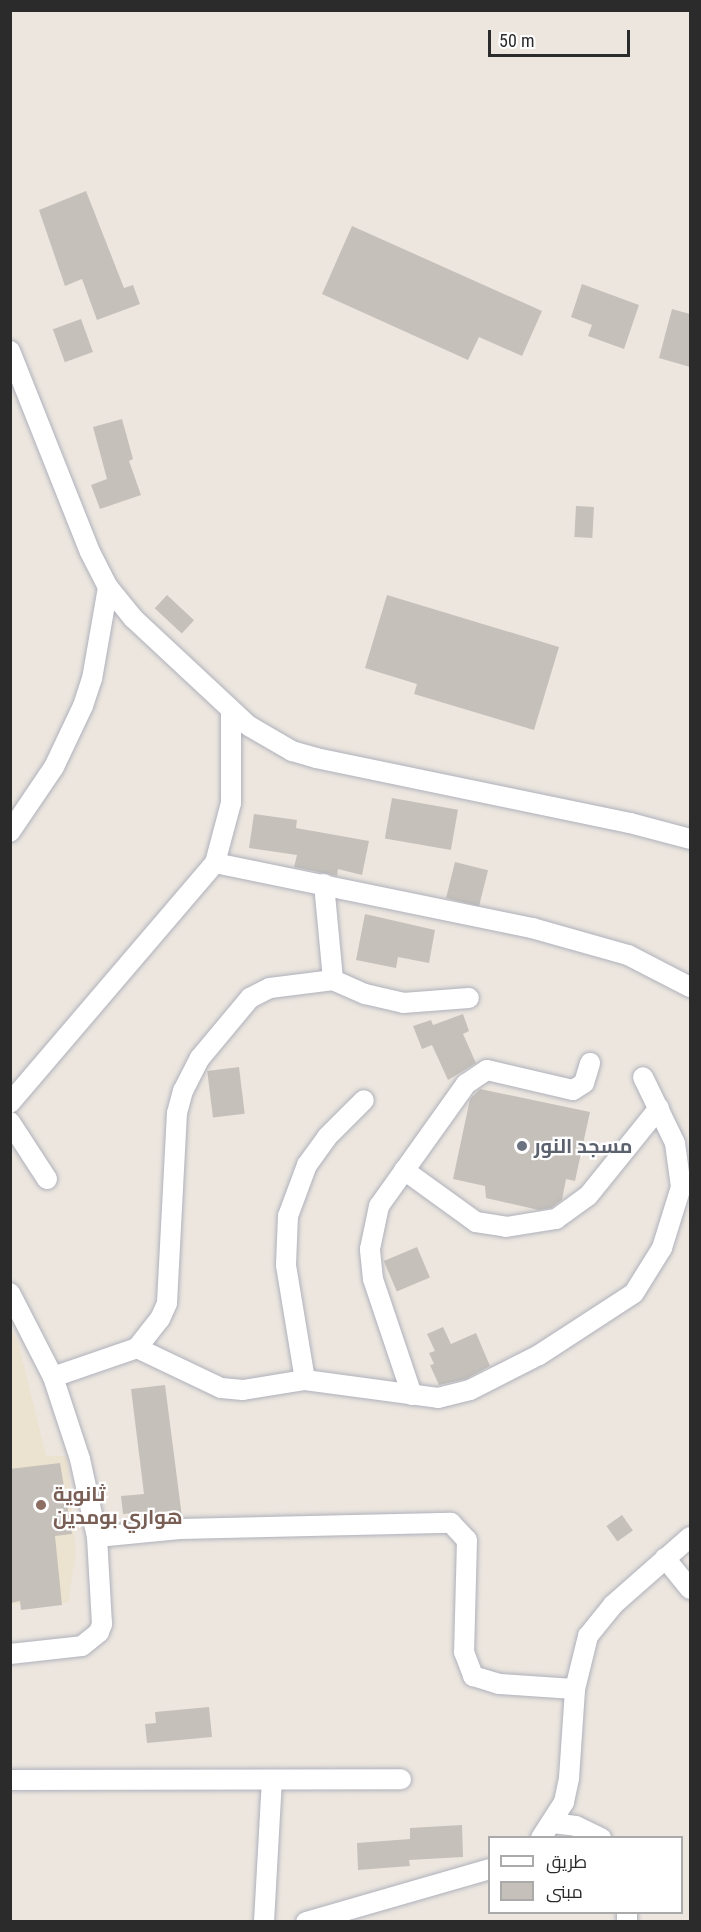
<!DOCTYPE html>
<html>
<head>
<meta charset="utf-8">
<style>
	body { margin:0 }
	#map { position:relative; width:701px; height:1932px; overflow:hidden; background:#ece6df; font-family:"Roboto Condensed",Cairo,sans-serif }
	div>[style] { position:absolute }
	.education>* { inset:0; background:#ece2d0 }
	.building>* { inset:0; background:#c5c0ba; transform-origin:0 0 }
	.roads { filter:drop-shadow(0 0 2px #afb1bb) drop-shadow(0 0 2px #afb1bb) }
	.minor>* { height:20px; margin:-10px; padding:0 10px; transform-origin:10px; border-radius:10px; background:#fff }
	.dots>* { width:16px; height:16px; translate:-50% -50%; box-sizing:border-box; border:3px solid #fff; border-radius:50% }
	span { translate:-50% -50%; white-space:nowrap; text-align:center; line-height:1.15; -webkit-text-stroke:4.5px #fff; paint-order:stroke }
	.worship-label { font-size:20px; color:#5b616d; font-weight:700 }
	.left { translate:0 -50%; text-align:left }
	.education-label { font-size:20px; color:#785e54; font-weight:700 }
	.frame { position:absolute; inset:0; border:12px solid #2b2b2b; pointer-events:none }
	.legend { position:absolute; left:488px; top:1836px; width:195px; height:78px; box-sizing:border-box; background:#fff; border:2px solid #aaa; margin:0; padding:8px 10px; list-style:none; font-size:18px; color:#2b2b2b }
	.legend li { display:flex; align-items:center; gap:12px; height:30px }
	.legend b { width:30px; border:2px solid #aaa }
	.scale { position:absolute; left:488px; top:30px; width:142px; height:27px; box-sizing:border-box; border:3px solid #2b2b2b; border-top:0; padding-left:8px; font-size:18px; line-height:21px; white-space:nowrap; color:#2b2b2b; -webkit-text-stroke:4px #fff; paint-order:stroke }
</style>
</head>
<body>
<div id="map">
	<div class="education">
		<i style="clip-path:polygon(10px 1328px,18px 1342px,46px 1456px,67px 1456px,76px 1553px,68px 1603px,11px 1604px)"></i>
	</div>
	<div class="building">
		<i style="clip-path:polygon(86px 191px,124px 288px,133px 285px,140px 304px,97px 320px,82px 279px,65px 286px,39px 210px)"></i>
		<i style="clip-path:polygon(352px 226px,542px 311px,522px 356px,479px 337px,468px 360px,322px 294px)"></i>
		<i style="clip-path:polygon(582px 284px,639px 305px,624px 349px,588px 336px,592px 325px,571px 317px)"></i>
		<i style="clip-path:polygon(672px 309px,690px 314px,690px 367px,659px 358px)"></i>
		<i style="left:81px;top:319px;width:35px;height:30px;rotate:70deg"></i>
		<i style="clip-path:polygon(122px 419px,133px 459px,129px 461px,141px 495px,100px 509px,91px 485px,107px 479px,93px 427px)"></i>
		<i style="left:576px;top:506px;width:18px;height:31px;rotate:3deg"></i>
		<i style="left:167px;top:595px;width:37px;height:18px;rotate:43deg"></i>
		<i style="clip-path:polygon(387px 595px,559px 647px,534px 730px,414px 694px,417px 684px,365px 668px)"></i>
		<i style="left:392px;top:798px;width:67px;height:41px;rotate:10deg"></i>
		<i style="clip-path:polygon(254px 814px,297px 820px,296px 828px,369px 841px,362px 875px,338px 869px,337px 876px,294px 867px,297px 855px,249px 848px)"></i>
		<i style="left:455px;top:862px;width:34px;height:37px;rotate:14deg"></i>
		<i style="clip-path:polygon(365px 914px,435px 930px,429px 963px,398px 957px,396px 968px,356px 960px)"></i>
		<i style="clip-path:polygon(463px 1014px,469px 1031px,463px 1034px,476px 1063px,448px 1080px,432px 1045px,422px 1049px,413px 1026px,431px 1020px,433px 1025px)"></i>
		<i style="left:239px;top:1067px;width:47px;height:32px;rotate:83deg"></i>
		<i style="clip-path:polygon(480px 1089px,590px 1112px,575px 1181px,566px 1179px,562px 1200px,551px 1208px,539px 1210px,486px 1198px,485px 1186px,453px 1179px,470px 1099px)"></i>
		<i style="left:417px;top:1247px;width:33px;height:36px;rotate:67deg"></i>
		<i style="clip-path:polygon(443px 1327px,451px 1344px,476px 1333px,490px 1366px,466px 1379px,439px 1385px,430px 1365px,434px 1364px,429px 1353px,435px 1351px,427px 1334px)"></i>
		<i style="clip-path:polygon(165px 1385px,182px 1517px,147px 1520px,146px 1512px,123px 1514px,121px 1496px,144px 1494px,131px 1389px)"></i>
		<i style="clip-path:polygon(60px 1463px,72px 1534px,55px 1536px,62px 1605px,21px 1610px,20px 1601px,10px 1603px,10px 1469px)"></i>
		<i style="left:622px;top:1515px;width:19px;height:19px;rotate:55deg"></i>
		<i style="clip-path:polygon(209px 1707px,212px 1737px,147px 1743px,145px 1724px,156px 1723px,155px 1712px)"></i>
		<i style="clip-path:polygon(462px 1825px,463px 1857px,409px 1860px,410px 1866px,358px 1870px,357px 1843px,410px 1839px,410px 1828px)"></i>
	</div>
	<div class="roads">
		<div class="minor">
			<i style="left:10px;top:351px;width:216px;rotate:68.3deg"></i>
			<i style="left:90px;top:552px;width:39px;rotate:63deg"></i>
			<i style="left:108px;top:587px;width:40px;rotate:51deg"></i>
			<i style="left:133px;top:618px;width:158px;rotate:43deg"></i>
			<i style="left:249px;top:726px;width:50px;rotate:30.2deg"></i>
			<i style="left:292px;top:751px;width:25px;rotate:16deg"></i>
			<i style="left:316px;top:758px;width:321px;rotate:11.7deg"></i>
			<i style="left:630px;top:823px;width:62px;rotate:14.9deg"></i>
			<i style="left:10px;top:832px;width:78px;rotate:-55.9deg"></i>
			<i style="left:54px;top:767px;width:68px;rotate:-64.6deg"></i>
			<i style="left:83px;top:706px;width:28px;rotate:-72deg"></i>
			<i style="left:92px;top:679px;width:93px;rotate:-80.1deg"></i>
			<i style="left:215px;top:863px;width:324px;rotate:11.6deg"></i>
			<i style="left:532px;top:928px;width:100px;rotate:15.7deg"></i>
			<i style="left:628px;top:955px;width:70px;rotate:27.3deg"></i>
			<i style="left:324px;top:884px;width:96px;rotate:84.6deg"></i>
			<i style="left:10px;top:1103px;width:316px;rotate:-49.5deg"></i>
			<i style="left:215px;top:863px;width:62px;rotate:-75.1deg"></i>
			<i style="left:231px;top:803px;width:91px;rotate:-90deg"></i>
			<i style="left:10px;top:1122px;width:68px;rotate:57deg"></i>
			<i style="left:404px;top:1170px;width:89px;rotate:35.8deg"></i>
			<i style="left:476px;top:1222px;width:30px;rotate:9deg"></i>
			<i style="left:506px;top:1227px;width:51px;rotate:-9.1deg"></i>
			<i style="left:556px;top:1219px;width:39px;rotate:-36deg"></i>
			<i style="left:588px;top:1196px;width:113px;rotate:-51.1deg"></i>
			<i style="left:10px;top:1293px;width:94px;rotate:62.9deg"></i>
			<i style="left:53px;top:1377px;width:89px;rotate:-19deg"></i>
			<i style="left:137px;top:1348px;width:93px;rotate:25.5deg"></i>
			<i style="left:221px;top:1388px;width:22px;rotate:5deg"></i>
			<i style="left:243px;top:1390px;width:63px;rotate:-9.2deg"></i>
			<i style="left:305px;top:1380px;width:134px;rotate:7.7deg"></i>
			<i style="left:438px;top:1398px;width:33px;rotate:-14deg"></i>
			<i style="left:470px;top:1390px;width:77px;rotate:-26.9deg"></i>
			<i style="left:539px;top:1355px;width:113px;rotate:-33.1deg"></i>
			<i style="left:634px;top:1293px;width:53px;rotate:-58.1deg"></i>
			<i style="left:662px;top:1248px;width:64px;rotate:-72.7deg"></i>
			<i style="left:681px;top:1187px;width:44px;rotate:-97.8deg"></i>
			<i style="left:675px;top:1143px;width:73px;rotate:-115.9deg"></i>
			<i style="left:137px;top:1348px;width:37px;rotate:-52deg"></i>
			<i style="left:160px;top:1319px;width:17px;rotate:-66deg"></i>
			<i style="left:167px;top:1303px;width:190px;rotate:-87deg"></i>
			<i style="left:177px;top:1113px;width:23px;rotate:-75deg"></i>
			<i style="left:183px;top:1091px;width:37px;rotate:-63deg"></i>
			<i style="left:200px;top:1058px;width:78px;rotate:-50.2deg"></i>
			<i style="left:250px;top:998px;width:22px;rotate:-27deg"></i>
			<i style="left:270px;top:988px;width:64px;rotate:-7.2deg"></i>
			<i style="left:333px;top:980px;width:35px;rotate:24deg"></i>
			<i style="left:365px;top:994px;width:39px;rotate:13deg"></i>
			<i style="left:403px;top:1003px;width:66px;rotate:-4.3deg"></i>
			<i style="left:305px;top:1380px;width:117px;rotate:-99.4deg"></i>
			<i style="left:286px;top:1265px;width:49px;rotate:-87.7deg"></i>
			<i style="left:288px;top:1216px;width:54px;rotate:-69.6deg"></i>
			<i style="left:307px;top:1165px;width:34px;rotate:-54deg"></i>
			<i style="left:327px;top:1137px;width:52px;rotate:-45deg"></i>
			<i style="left:412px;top:1395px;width:122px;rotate:-108.6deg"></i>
			<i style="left:373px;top:1279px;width:30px;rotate:-96deg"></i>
			<i style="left:370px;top:1249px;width:44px;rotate:-78.2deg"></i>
			<i style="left:379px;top:1206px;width:150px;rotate:-54.5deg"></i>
			<i style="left:466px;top:1084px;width:25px;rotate:-34deg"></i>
			<i style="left:487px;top:1070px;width:88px;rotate:13.1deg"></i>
			<i style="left:573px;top:1090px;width:13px;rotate:-32deg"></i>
			<i style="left:584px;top:1083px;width:21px;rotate:-73deg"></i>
			<i style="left:97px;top:1537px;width:83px;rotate:-5.5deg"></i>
			<i style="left:180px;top:1529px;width:271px;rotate:-1.3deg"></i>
			<i style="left:451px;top:1523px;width:23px;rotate:47deg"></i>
			<i style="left:467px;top:1540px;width:112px;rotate:91.5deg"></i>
			<i style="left:464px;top:1652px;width:26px;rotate:69deg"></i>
			<i style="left:473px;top:1676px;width:27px;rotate:17deg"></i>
			<i style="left:499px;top:1684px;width:76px;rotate:3.8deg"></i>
			<i style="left:665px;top:1558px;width:40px;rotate:51deg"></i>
			<i style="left:10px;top:1654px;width:72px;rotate:-6.3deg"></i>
			<i style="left:82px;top:1646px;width:22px;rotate:-39deg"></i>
			<i style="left:99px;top:1632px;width:9px;rotate:-69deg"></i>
			<i style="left:102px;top:1624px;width:87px;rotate:-93.3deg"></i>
			<i style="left:97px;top:1537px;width:80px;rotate:-102.3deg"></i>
			<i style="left:80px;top:1459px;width:86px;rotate:-108.2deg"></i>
			<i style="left:10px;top:1780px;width:391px;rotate:-0.1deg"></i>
			<i style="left:553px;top:1823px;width:23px;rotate:7deg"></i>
			<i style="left:576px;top:1826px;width:28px;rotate:26deg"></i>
			<i style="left:541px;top:1838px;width:43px;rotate:-57.4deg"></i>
			<i style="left:564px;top:1802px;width:25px;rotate:-78deg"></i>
			<i style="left:569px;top:1778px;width:89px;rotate:-86.1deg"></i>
			<i style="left:575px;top:1689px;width:55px;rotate:-76.2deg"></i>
			<i style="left:588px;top:1636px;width:40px;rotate:-51deg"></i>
			<i style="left:613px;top:1605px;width:103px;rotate:-41.4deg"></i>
			<i style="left:627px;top:1912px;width:10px;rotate:90deg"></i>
			<i style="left:264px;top:1922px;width:142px;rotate:-86.8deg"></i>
			<i style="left:306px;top:1922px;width:191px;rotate:-16.1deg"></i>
		</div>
	</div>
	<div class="dots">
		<i style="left:522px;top:1146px;background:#6b7280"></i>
		<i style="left:41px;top:1505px;background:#8d6e63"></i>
	</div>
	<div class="worship-label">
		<span class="left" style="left:534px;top:1146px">مسجد النور</span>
	</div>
	<div class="education-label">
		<span class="left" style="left:53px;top:1506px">ثانوية<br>هواري بومدين</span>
	</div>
	<div class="frame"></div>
	<ul class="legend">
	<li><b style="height:8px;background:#fff"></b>طريق</li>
	<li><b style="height:16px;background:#c5c0ba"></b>مبنى</li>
	</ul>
	<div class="scale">50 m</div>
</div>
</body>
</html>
